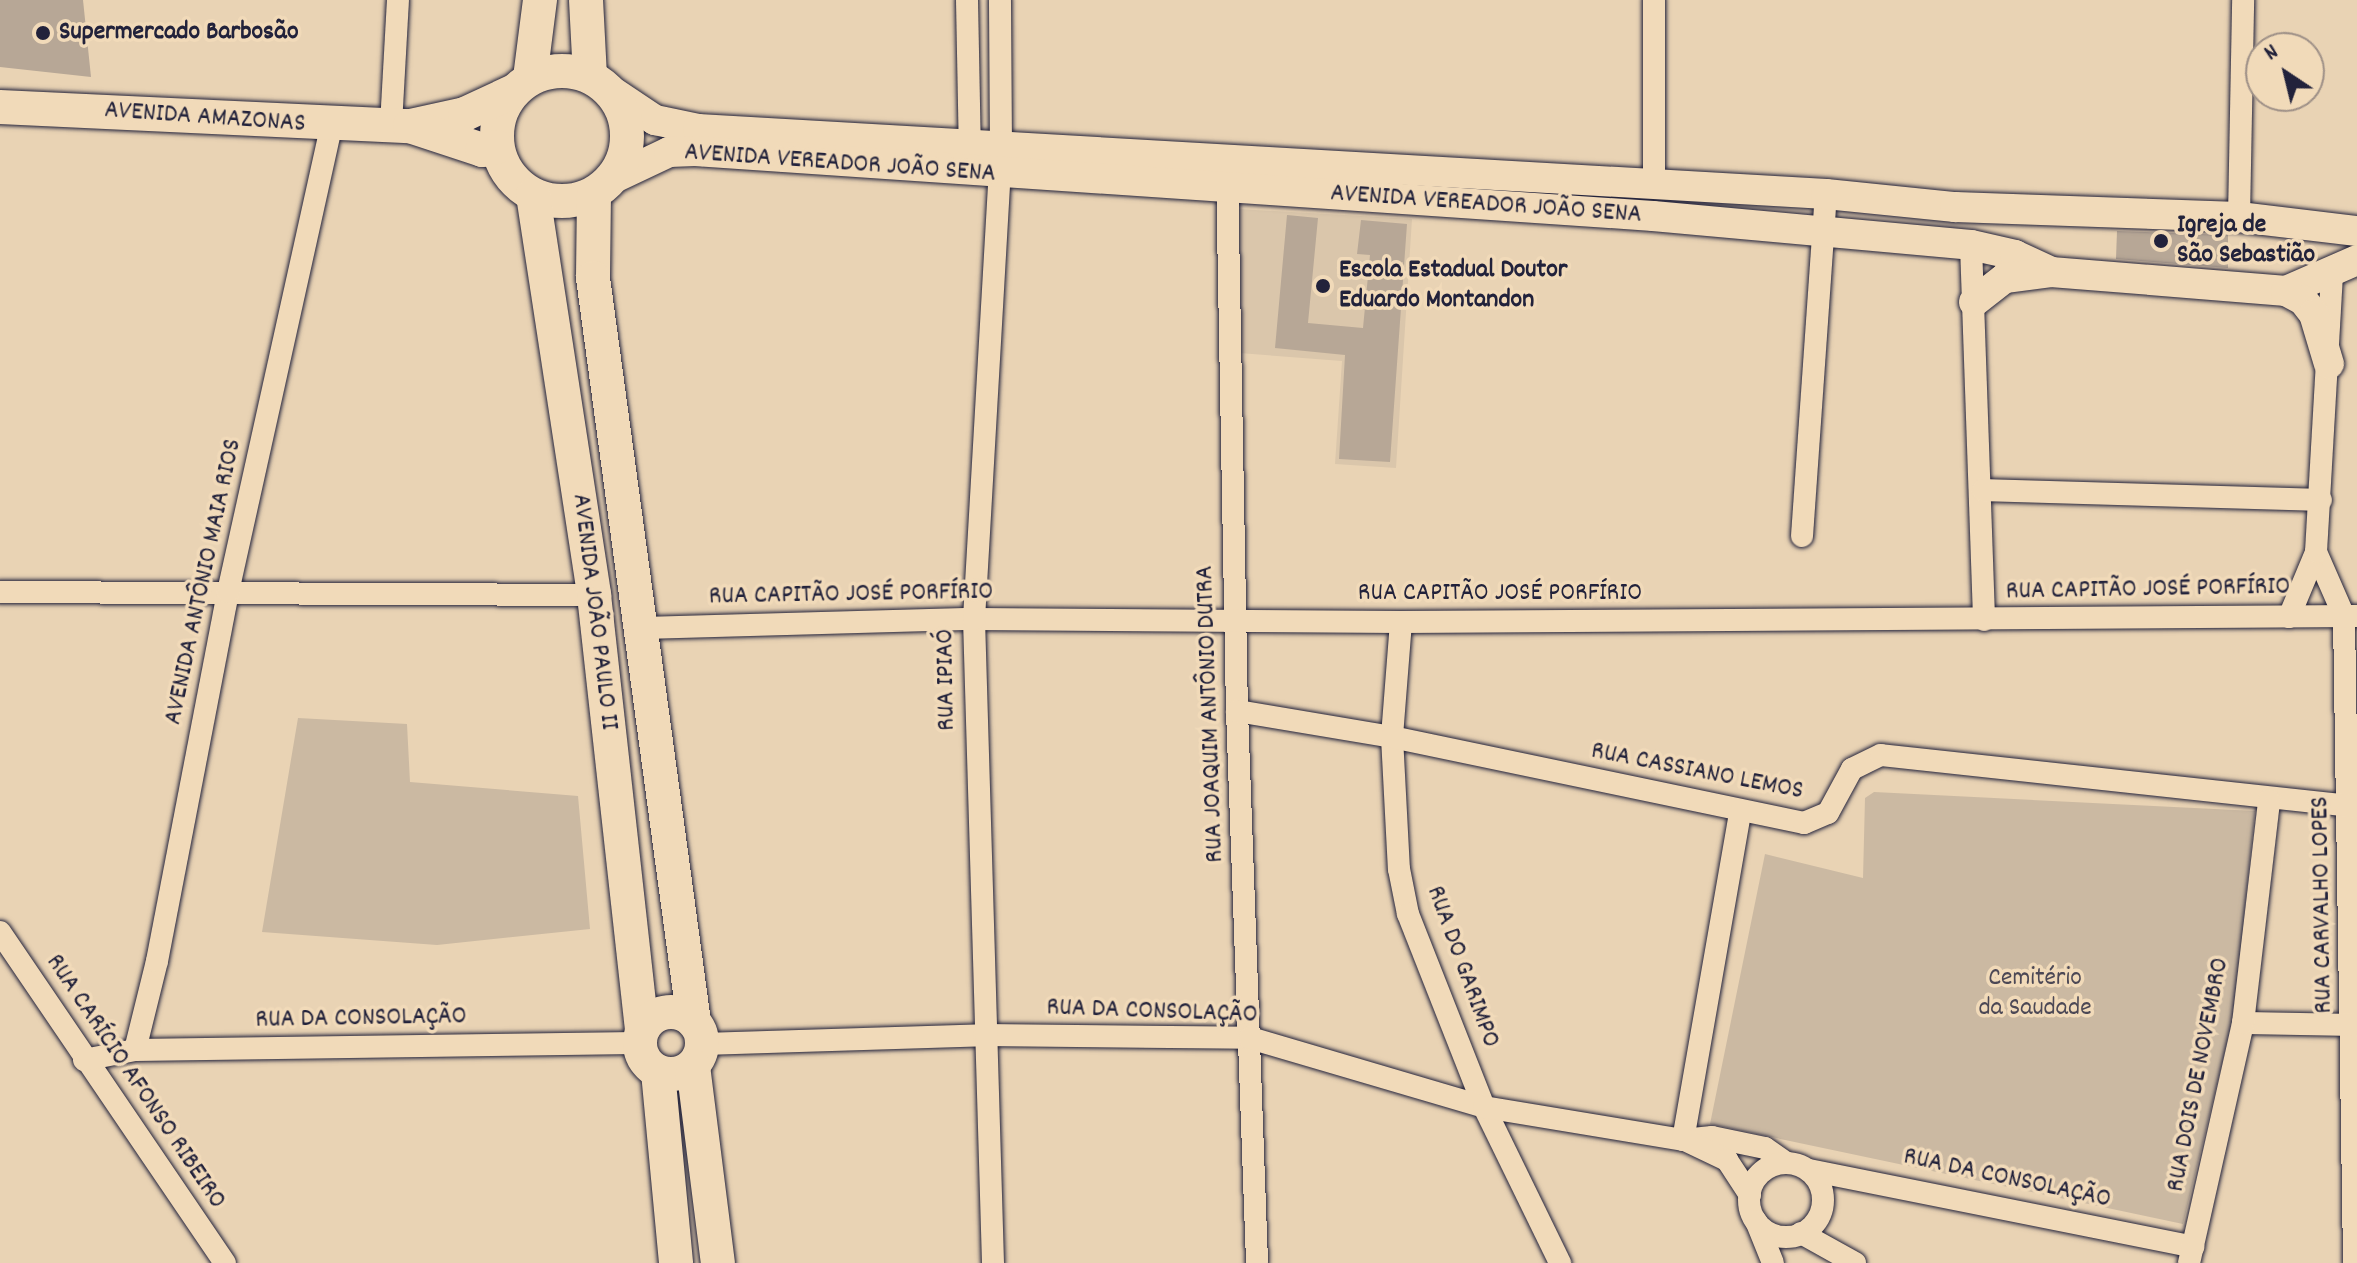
<!DOCTYPE html>
<html>
<head>
<meta charset="utf-8">
<style>
	body { margin:0 }
	#map { position:relative; width:2357px; height:1263px; overflow:hidden; background:#e9d3b4; font-family:Dekko,sans-serif }
	div>[style] { position:absolute }
	.built>* { inset:0; background:#dac6ab }
	.green>* { inset:0; background:#cbb9a2 }
	.building>* { inset:0; background:#b7a796 }
	.roads { filter:drop-shadow(0 0 2px #22223b) drop-shadow(0 0 2px #22223b) }
	.street>* { height:22px; margin:-11px; padding:0 11px; transform-origin:11px; border-radius:11px; background:#f1dab9 }
	.street>.ring { margin:-11px; padding:0; box-sizing:content-box; background:none; border:22px solid #f1dab9; border-radius:50% }
	.secondary>* { height:30px; margin:-15px; padding:0 15px; transform-origin:15px; border-radius:15px; background:#f1dab9 }
	.primary>* { height:34px; margin:-17px; padding:0 17px; transform-origin:17px; border-radius:17px; background:#f1dab9 }
	.primary>.ring { margin:-17px; padding:0; box-sizing:content-box; background:none; border:34px solid #f1dab9; border-radius:50% }
	.dots>* { width:22px; height:22px; translate:-50% -50%; box-sizing:border-box; border:4px solid #f1dab9; border-radius:50% }
	span { translate:-50% -50%; white-space:nowrap; text-align:center; line-height:1.15; -webkit-text-stroke:7px #f1dab9; paint-order:stroke }
	.poi-label { font-size:26px; color:#22223b; font-weight:700 }
	.left { translate:0 -50%; text-align:left }
	.street-label { font-size:26px; color:#22223b }
	.park-label { font-size:26px; color:#4c4855 }
	.north { position:absolute; left:2245px; top:32px; width:80px; height:80px; box-sizing:border-box; background:#f1dab9; border:2px solid #9e9087; border-radius:50%; rotate:325deg; font-size:22px; font-weight:700; line-height:32px; text-align:center; color:#22223b }
	.north::after { content:''; display:block; margin:auto; width:28px; height:36px; background:#22223b; clip-path:polygon(50% 0,100% 100%,50% 72%,0 100%) }
</style>
</head>
<body>
<div id="map">
	<div class="built">
		<i style="clip-path:polygon(1239px 209px,1412px 219px,1396px 468px,1335px 464px,1342px 361px,1239px 353px)"></i>
	</div>
	<div class="green">
		<i style="clip-path:polygon(298px 718px,407px 724px,410px 782px,578px 796px,590px 929px,437px 945px,262px 932px)"></i>
		<i style="clip-path:polygon(1874px 792px,2255px 811px,2233px 1018px,2183px 1224px,1710px 1124px,1765px 854px,1863px 878px,1865px 798px)"></i>
	</div>
	<div class="building">
		<i style="clip-path:polygon(0 0,83px 0,91px 77px,0 67px)"></i>
		<i style="clip-path:polygon(1287px 215px,1318px 218px,1308px 323px,1363px 328px,1370px 255px,1357px 254px,1361px 220px,1407px 224px,1390px 462px,1339px 459px,1345px 355px,1275px 348px)"></i>
		<i style="clip-path:polygon(2117px 231px,2228px 235px,2228px 268px,2116px 259px)"></i>
	</div>
	<div class="roads">
		<div class="street">
			<i style="left:967px;top:0;width:159px;rotate:88.9deg"></i>
			<i style="left:1654px;top:0;width:186px;rotate:90deg"></i>
			<i style="left:391px;top:125px;width:125px;rotate:-86.8deg"></i>
			<i style="left:1227px;top:172px;width:539px;rotate:88.94deg"></i>
			<i style="left:1237px;top:711px;width:552px;rotate:87.92deg"></i>
			<i style="left:2239px;top:217px;width:217px;rotate:-88.9deg"></i>
			<i style="left:1971px;top:245px;width:375px;rotate:88deg"></i>
			<i style="left:1983px;top:490px;width:338px;rotate:1.7deg"></i>
			<i style="left:1802px;top:536px;width:343px;rotate:-86deg"></i>
			<i style="left:2316px;top:552px;width:70px;rotate:66.4deg"></i>
			<i style="left:2344px;top:616px;width:647px;rotate:89.11deg"></i>
			<i style="left:0;top:592px;width:594px;rotate:0.29deg"></i>
			<i style="left:2289px;top:617px;width:70px;rotate:-67.4deg"></i>
			<i style="left:2316px;top:552px;width:278px;rotate:-86.7deg"></i>
			<i style="left:1401px;top:622px;width:115px;rotate:94.5deg"></i>
			<i style="left:1392px;top:737px;width:132px;rotate:87deg"></i>
			<i style="left:1399px;top:869px;width:46px;rotate:78.7deg"></i>
			<i style="left:1408px;top:914px;width:207px;rotate:68.5deg"></i>
			<i style="left:1484px;top:1107px;width:174px;rotate:64deg"></i>
			<i style="left:643px;top:628px;width:331px;rotate:-1.6deg"></i>
			<i style="left:974px;top:619px;width:427px;rotate:0.4deg"></i>
			<i style="left:1401px;top:622px;width:956px;rotate:-0.36deg"></i>
			<i style="left:1237px;top:711px;width:157px;rotate:9.5deg"></i>
			<i style="left:1392px;top:737px;width:421px;rotate:11.8deg"></i>
			<i style="left:1804px;top:823px;width:26px;rotate:-23deg"></i>
			<i style="left:1828px;top:813px;width:50px;rotate:-61.4deg"></i>
			<i style="left:1852px;top:769px;width:32px;rotate:-26deg"></i>
			<i style="left:1881px;top:755px;width:479px;rotate:6.2deg"></i>
			<i style="left:0;top:932px;width:400px;rotate:55.8deg"></i>
			<i style="left:2243px;top:1023px;width:114px;rotate:1deg"></i>
			<i style="left:703px;top:1044px;width:281px;rotate:-1.8deg"></i>
			<i style="left:984px;top:1035px;width:266px;rotate:0.6deg"></i>
			<i style="left:1250px;top:1038px;width:244px;rotate:16.4deg"></i>
			<i style="left:1484px;top:1107px;width:202px;rotate:9.4deg"></i>
			<i style="left:1683px;top:1140px;width:29px;rotate:-6deg"></i>
			<i style="left:1712px;top:1137px;width:54px;rotate:11.7deg"></i>
			<i style="left:1765px;top:1148px;width:24px;rotate:35deg"></i>
			<i style="left:135px;top:1050px;width:92px;rotate:-76.1deg"></i>
			<i style="left:157px;top:961px;width:376px;rotate:-79.1deg"></i>
			<i style="left:228px;top:592px;width:477px;rotate:-77.5deg"></i>
			<i style="left:84px;top:1060px;width:52px;rotate:-11.1deg"></i>
			<i style="left:135px;top:1050px;width:504px;rotate:-0.8deg"></i>
			<i style="left:1683px;top:1140px;width:332px;rotate:-80.1deg"></i>
			<i style="left:1685px;top:1140px;width:47px;rotate:25.5deg"></i>
			<i style="left:1727px;top:1160px;width:42px;rotate:56.7deg"></i>
			<i class="ring" style="left:1749px;top:1163px;width:52px;height:52px"></i>
			<i style="left:1809px;top:1170px;width:392px;rotate:11.3deg"></i>
			<i style="left:1756px;top:1221px;width:45px;rotate:68deg"></i>
			<i style="left:1801px;top:1233px;width:62px;rotate:29.1deg"></i>
			<i style="left:993px;top:1263px;width:644px;rotate:-91.69deg"></i>
			<i style="left:974px;top:619px;width:472px;rotate:-86.7deg"></i>
			<i style="left:1001px;top:148px;width:148px;rotate:-90.4deg"></i>
			<i style="left:2189px;top:1263px;width:246px;rotate:-77.3deg"></i>
			<i style="left:2243px;top:1023px;width:224px;rotate:-83.3deg"></i>
		</div>
		<div class="secondary">
			<i style="left:607px;top:88px;width:58px;rotate:33.7deg"></i>
			<i style="left:655px;top:120px;width:44px;rotate:11.8deg"></i>
			<i style="left:698px;top:129px;width:1130px;rotate:3.3deg"></i>
			<i style="left:1826px;top:194px;width:130px;rotate:5.8deg"></i>
			<i style="left:1955px;top:207px;width:284px;rotate:2deg"></i>
			<i style="left:2239px;top:217px;width:119px;rotate:6.8deg"></i>
			<i style="left:610px;top:180px;width:65px;rotate:-25.4deg"></i>
			<i style="left:669px;top:152px;width:26px;rotate:-2deg"></i>
			<i style="left:695px;top:151px;width:960px;rotate:3.88deg"></i>
			<i style="left:1653px;top:216px;width:319px;rotate:5.2deg"></i>
			<i style="left:1971px;top:245px;width:45px;rotate:12.8deg"></i>
			<i style="left:2015px;top:255px;width:40px;rotate:25deg"></i>
			<i style="left:2051px;top:272px;width:236px;rotate:4.6deg"></i>
			<i style="left:2286px;top:291px;width:77px;rotate:-23.6deg"></i>
			<i style="left:2286px;top:291px;width:19px;rotate:28deg"></i>
			<i style="left:2303px;top:300px;width:18px;rotate:52deg"></i>
			<i style="left:2314px;top:314px;width:52px;rotate:73.3deg"></i>
			<i style="left:1974px;top:302px;width:39px;rotate:-38deg"></i>
			<i style="left:2005px;top:278px;width:46px;rotate:-7.4deg"></i>
		</div>
		<div class="primary">
			<i style="left:586px;top:0;width:76px;rotate:87deg"></i>
			<i class="ring" style="left:497px;top:71px;width:96px;height:96px"></i>
			<i style="left:530px;top:78px;width:79px;rotate:-82.7deg"></i>
			<i style="left:0;top:107px;width:410px;rotate:2.7deg"></i>
			<i style="left:410px;top:126px;width:56px;rotate:-12.3deg"></i>
			<i style="left:465px;top:114px;width:54px;rotate:-25.1deg"></i>
			<i style="left:410px;top:126px;width:76px;rotate:18.4deg"></i>
			<i style="left:482px;top:150px;width:15px;rotate:-11deg"></i>
			<i style="left:594px;top:194px;width:84px;rotate:90.7deg"></i>
			<i style="left:593px;top:278px;width:751px;rotate:82.27deg"></i>
			<i style="left:533px;top:195px;width:405px;rotate:81.3deg"></i>
			<i style="left:594px;top:595px;width:438px;rotate:83.7deg"></i>
			<i class="ring" style="left:640px;top:1012px;width:28px;height:28px"></i>
			<i style="left:693px;top:1066px;width:199px;rotate:82.8deg"></i>
			<i style="left:658px;top:1072px;width:192px;rotate:84.6deg"></i>
		</div>
	</div>
	<div class="dots">
		<i style="left:43px;top:33px;background:#22223b"></i>
		<i style="left:2161px;top:241px;background:#22223b"></i>
		<i style="left:1323px;top:286px;background:#22223b"></i>
	</div>
	<div class="poi-label">
		<span class="left" style="left:59px;top:33px">Supermercado Barbosão</span>
		<span class="left" style="left:2177px;top:241px">Igreja de<br>São Sebastião</span>
		<span class="left" style="left:1339px;top:286px">Escola Estadual Doutor<br>Eduardo Montandon</span>
	</div>
	<div class="street-label">
		<span style="left:205px;top:118px;rotate:4deg">AVENIDA AMAZONAS</span>
		<span style="left:840px;top:164px;rotate:4deg">AVENIDA VEREADOR JOÃO SENA</span>
		<span style="left:1486px;top:205px;rotate:4deg">AVENIDA VEREADOR JOÃO SENA</span>
		<span style="left:204px;top:582px;rotate:-78deg">AVENIDA ANTÔNIO MAIA RIOS</span>
		<span style="left:2148px;top:590px;rotate:-1deg">RUA CAPITÃO JOSÉ PORFÍRIO</span>
		<span style="left:1500px;top:594px">RUA CAPITÃO JOSÉ PORFÍRIO</span>
		<span style="left:851px;top:595px;rotate:-1deg">RUA CAPITÃO JOSÉ PORFÍRIO</span>
		<span style="left:594px;top:612px;rotate:83deg">AVENIDA JOÃO PAULO II</span>
		<span style="left:947px;top:680px;rotate:-91deg">RUA IPIAÓ</span>
		<span style="left:1211px;top:714px;rotate:-92deg">RUA JOAQUIM ANTÔNIO DUTRA</span>
		<span style="left:1697px;top:772px;rotate:11deg">RUA CASSIANO LEMOS</span>
		<span style="left:2323px;top:905px;rotate:-91deg">RUA CARVALHO LOPES</span>
		<span style="left:1462px;top:967px;rotate:70deg">RUA DO GARIMPO</span>
		<span style="left:1152px;top:1012px;rotate:2deg">RUA DA CONSOLAÇÃO</span>
		<span style="left:361px;top:1019px;rotate:-1deg">RUA DA CONSOLAÇÃO</span>
		<span style="left:2199px;top:1075px;rotate:-79deg">RUA DOIS DE NOVEMBRO</span>
		<span style="left:135px;top:1082px;rotate:56deg">RUA CARÍCIO AFONSO RIBEIRO</span>
		<span style="left:2007px;top:1179px;rotate:12deg">RUA DA CONSOLAÇÃO</span>
	</div>
	<div class="park-label">
		<span style="left:2035px;top:994px">Cemitério<br>da Saudade</span>
	</div>
	<div class="north">N</div>
</div>
</body>
</html>
